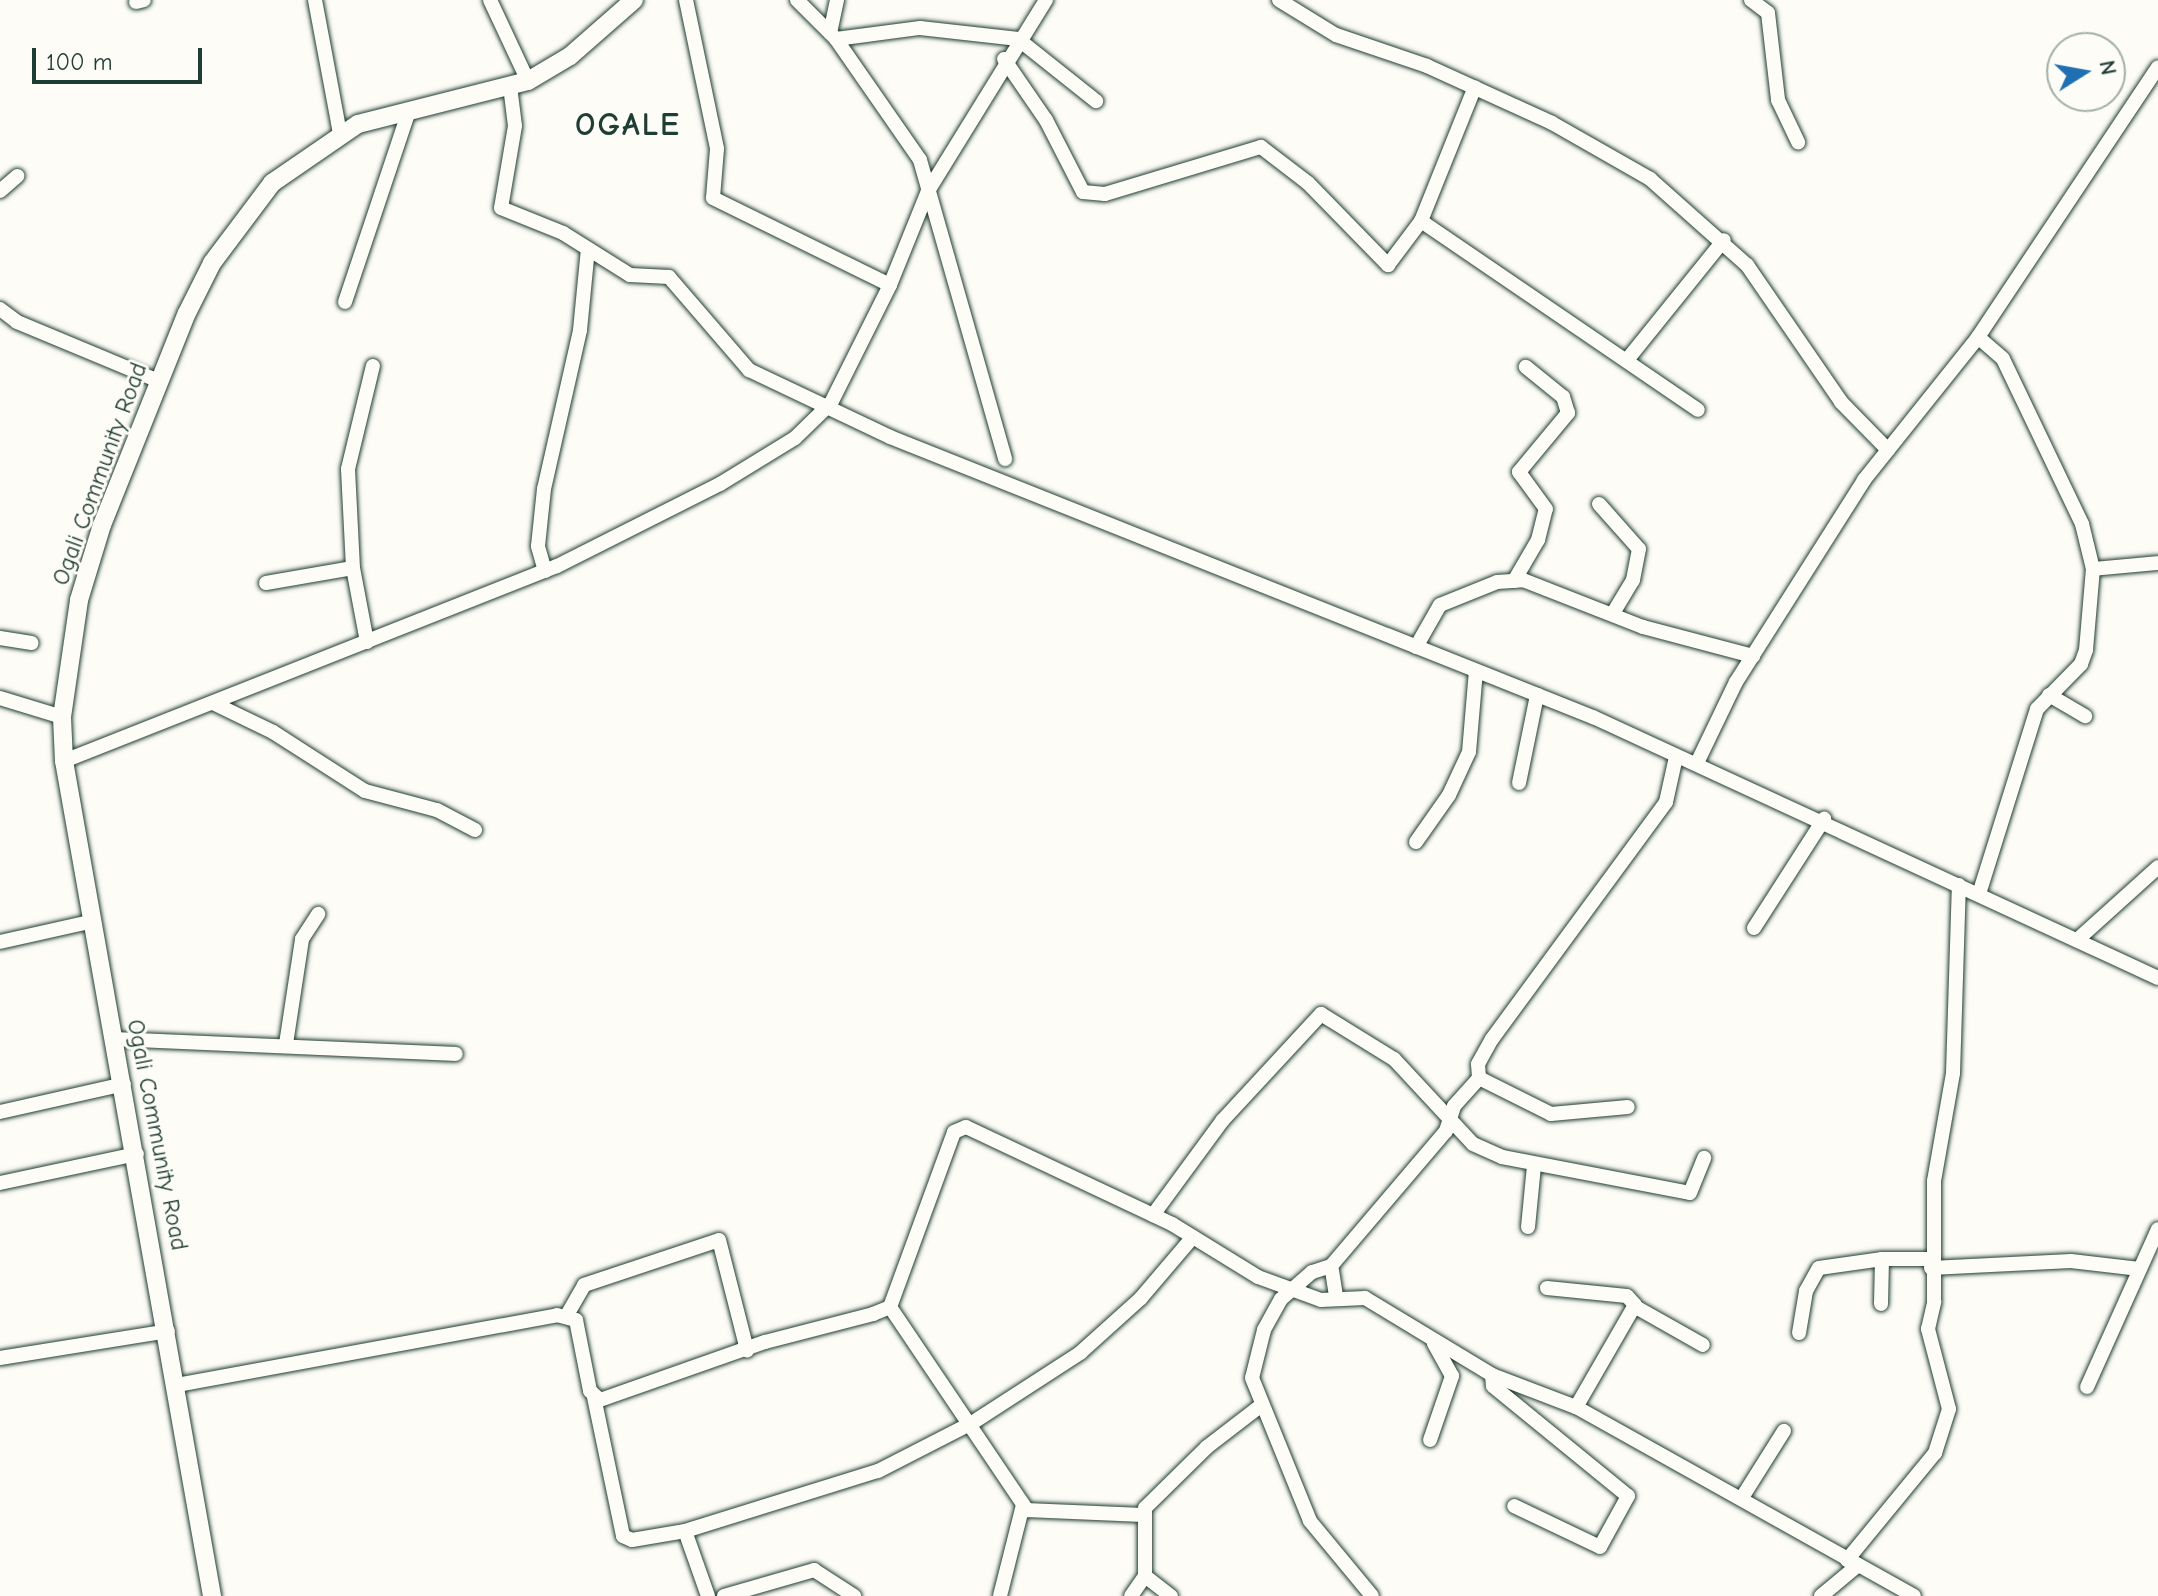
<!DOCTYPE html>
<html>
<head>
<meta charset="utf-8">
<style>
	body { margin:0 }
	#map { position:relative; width:2158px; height:1596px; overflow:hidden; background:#fdfcf7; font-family:"Comic Neue",sans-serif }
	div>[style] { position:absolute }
	.roads { filter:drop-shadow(0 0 2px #1f3d34) drop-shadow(0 0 2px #1f3d34) }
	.street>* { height:14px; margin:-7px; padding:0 7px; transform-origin:7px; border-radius:7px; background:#fdfcf7 }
	.secondary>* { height:18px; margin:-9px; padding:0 9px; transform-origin:9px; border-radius:9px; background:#fdfcf7 }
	span { translate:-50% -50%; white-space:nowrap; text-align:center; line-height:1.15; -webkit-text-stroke:6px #fdfcf7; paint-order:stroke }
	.street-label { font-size:24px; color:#1f3d34 }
	.district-label { font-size:32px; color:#1f3d34; font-weight:700; letter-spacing:2px }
	.north { position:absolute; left:2046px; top:32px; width:80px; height:80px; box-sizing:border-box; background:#fdfcf7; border:2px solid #a4b0a9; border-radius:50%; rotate:79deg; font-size:22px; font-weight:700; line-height:32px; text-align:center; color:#1f3d34 }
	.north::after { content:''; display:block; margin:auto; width:28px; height:36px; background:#1f6fb2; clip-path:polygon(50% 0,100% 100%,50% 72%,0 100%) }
	.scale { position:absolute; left:32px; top:48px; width:170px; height:36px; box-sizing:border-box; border:4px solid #1f3d34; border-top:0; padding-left:10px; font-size:24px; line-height:28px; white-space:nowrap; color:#1f3d34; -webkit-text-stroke:6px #fdfcf7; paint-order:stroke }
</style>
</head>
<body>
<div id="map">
	<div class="roads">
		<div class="street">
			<i style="left:315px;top:0;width:135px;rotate:79.4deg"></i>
			<i style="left:490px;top:0;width:89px;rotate:64.9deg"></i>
			<i style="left:686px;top:0;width:152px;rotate:78.2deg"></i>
			<i style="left:717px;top:149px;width:49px;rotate:94.7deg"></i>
			<i style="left:713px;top:198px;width:197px;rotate:26.2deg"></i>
			<i style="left:797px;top:0;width:55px;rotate:45deg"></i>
			<i style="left:836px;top:39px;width:147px;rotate:55.2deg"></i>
			<i style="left:920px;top:160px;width:311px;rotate:74.1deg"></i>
			<i style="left:1279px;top:0;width:67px;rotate:31.6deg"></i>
			<i style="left:1336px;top:35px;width:96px;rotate:18.8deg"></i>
			<i style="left:1427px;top:66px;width:137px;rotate:24.5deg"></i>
			<i style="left:1552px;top:123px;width:113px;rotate:29.7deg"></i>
			<i style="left:1650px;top:179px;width:130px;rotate:41.6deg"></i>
			<i style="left:1747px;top:265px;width:166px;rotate:55.5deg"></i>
			<i style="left:1841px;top:402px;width:67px;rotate:45.6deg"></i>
			<i style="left:1751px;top:0;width:21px;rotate:37deg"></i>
			<i style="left:1768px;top:13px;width:88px;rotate:83.4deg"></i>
			<i style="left:1778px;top:100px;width:47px;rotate:64.5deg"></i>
			<i style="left:136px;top:2px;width:8px;rotate:-14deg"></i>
			<i style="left:830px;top:33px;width:34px;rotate:-78deg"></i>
			<i style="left:836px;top:39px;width:85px;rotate:-7.5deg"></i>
			<i style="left:920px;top:28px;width:99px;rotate:6.4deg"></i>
			<i style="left:1018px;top:39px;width:100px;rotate:38.5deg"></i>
			<i style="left:1004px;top:59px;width:74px;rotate:55.5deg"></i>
			<i style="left:1046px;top:120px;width:81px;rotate:62.8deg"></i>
			<i style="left:1083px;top:192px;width:22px;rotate:5deg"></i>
			<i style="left:1105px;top:194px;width:163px;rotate:-16.8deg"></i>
			<i style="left:1261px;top:147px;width:59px;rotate:37.5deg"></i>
			<i style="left:1308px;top:183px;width:115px;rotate:45.7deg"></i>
			<i style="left:1388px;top:265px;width:55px;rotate:-53.1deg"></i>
			<i style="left:1421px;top:221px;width:144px;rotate:-68.1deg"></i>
			<i style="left:510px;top:86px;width:40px;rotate:82.9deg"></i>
			<i style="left:515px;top:126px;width:83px;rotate:99.7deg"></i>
			<i style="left:501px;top:208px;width:67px;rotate:22deg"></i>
			<i style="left:563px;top:233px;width:79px;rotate:32.1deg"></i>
			<i style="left:630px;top:275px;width:39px;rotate:3deg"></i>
			<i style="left:669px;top:277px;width:123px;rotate:49.3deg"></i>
			<i style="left:749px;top:370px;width:156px;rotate:25.4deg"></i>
			<i style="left:890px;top:437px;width:757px;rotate:21.72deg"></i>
			<i style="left:1593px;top:717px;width:622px;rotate:24.79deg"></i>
			<i style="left:0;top:191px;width:23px;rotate:-41deg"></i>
			<i style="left:1421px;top:221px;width:335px;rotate:34.3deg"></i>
			<i style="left:345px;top:302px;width:201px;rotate:-71.5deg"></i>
			<i style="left:0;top:309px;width:21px;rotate:37deg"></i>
			<i style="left:17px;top:322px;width:154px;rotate:22.6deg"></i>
			<i style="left:1978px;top:337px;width:33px;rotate:41deg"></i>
			<i style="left:2003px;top:359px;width:183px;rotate:64.4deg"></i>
			<i style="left:2082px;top:524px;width:46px;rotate:76.3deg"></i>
			<i style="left:2093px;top:569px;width:65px;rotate:-5.3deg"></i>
			<i style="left:1627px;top:360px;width:154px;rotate:-51.1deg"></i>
			<i style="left:1599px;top:504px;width:60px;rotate:48.4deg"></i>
			<i style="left:1639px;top:549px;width:32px;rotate:101deg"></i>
			<i style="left:1633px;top:580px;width:39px;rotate:121deg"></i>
			<i style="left:545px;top:571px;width:26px;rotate:-106deg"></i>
			<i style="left:538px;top:546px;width:57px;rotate:-84deg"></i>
			<i style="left:544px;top:489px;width:163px;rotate:-77.2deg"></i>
			<i style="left:580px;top:330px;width:81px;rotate:-84.4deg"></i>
			<i style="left:1514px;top:581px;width:48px;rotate:-59.7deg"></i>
			<i style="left:1538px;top:540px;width:32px;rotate:-76deg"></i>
			<i style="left:1546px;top:509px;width:46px;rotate:-126.1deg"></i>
			<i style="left:1519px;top:472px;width:77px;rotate:-50.3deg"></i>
			<i style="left:1568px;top:413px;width:17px;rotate:-107deg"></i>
			<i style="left:1563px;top:397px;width:48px;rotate:-141deg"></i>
			<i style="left:266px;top:583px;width:88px;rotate:-9.8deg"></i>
			<i style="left:0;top:638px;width:32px;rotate:9deg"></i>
			<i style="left:367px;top:642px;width:75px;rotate:-100.7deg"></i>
			<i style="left:353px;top:568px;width:99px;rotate:-92.9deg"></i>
			<i style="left:348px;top:469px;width:106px;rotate:-76.4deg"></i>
			<i style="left:1416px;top:647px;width:48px;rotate:-60.3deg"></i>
			<i style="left:1440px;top:605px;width:61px;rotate:-22deg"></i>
			<i style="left:1497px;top:582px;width:26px;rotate:-4deg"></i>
			<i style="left:1523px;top:580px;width:129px;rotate:21.4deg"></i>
			<i style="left:1643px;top:627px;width:114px;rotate:14.8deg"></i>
			<i style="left:2049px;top:695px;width:42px;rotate:30.3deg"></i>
			<i style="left:0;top:698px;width:65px;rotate:17deg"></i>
			<i style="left:213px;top:703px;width:67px;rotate:25.8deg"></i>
			<i style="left:273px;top:732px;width:109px;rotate:32.7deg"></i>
			<i style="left:365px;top:791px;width:74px;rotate:14.8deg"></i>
			<i style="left:437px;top:810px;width:43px;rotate:27.8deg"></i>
			<i style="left:64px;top:761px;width:530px;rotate:-21.58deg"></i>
			<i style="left:557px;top:566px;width:182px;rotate:-26.7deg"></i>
			<i style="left:720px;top:484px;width:88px;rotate:-31.5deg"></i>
			<i style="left:795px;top:438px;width:50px;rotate:-44.2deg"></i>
			<i style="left:831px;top:403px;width:132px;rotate:-63.4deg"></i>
			<i style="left:890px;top:285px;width:101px;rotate:-68deg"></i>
			<i style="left:928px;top:191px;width:225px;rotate:-58.3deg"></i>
			<i style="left:1697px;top:763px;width:90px;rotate:-64.3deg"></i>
			<i style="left:1736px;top:682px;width:239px;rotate:-57.6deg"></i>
			<i style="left:1864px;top:480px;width:183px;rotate:-51.4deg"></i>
			<i style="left:1978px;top:337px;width:324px;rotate:-56.3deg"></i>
			<i style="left:1519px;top:783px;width:90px;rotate:-78.4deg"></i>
			<i style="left:1416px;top:842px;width:57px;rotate:-54.9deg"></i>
			<i style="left:1449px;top:795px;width:47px;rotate:-65.1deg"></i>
			<i style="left:1469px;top:752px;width:81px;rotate:-85.1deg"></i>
			<i style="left:1979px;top:894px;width:194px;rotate:-72.6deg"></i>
			<i style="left:2037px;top:709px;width:63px;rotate:-45.6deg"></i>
			<i style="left:2081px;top:664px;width:15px;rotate:-70deg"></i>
			<i style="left:2086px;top:650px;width:81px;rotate:-85.1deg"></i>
			<i style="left:1754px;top:928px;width:130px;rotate:-57.3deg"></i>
			<i style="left:2077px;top:940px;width:109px;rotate:-42deg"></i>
			<i style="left:0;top:942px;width:96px;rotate:-12.6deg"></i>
			<i style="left:115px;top:1039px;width:341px;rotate:2.5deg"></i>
			<i style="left:286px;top:1044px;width:106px;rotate:-81.3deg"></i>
			<i style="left:302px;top:939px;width:30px;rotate:-57deg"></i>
			<i style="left:1479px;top:1078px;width:80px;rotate:26.6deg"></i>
			<i style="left:1551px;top:1114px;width:77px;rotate:-5.2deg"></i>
			<i style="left:0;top:1112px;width:127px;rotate:-12.7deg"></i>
			<i style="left:0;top:1183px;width:140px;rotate:-12deg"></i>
			<i style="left:1153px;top:1215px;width:117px;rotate:-53.7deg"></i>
			<i style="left:1222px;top:1121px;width:146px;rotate:-47.2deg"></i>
			<i style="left:1321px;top:1014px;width:86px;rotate:31.7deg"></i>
			<i style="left:1394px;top:1059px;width:116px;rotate:47.1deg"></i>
			<i style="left:1473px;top:1144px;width:32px;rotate:24deg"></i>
			<i style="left:1502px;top:1157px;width:191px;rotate:10.8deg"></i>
			<i style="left:1690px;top:1193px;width:38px;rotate:-68deg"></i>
			<i style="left:1528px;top:1227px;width:61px;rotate:-84.4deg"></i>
			<i style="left:1331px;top:1266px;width:20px;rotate:162deg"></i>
			<i style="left:1312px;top:1272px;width:41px;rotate:138.9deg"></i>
			<i style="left:1281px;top:1299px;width:35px;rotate:119deg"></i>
			<i style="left:1264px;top:1330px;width:49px;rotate:104deg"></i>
			<i style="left:1252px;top:1378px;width:154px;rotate:67.9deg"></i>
			<i style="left:1310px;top:1521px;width:97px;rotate:50.4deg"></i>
			<i style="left:1931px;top:1268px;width:140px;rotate:-2.9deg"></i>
			<i style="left:2071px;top:1261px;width:69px;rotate:6.6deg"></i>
			<i style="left:1547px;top:1288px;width:80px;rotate:5.7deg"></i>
			<i style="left:1627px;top:1296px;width:12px;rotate:48deg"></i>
			<i style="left:1635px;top:1305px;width:118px;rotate:120deg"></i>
			<i style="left:1336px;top:1296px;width:30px;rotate:-99deg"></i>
			<i style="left:1331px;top:1266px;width:177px;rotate:-49.6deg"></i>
			<i style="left:1446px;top:1131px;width:26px;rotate:-72deg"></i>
			<i style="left:1454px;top:1106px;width:38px;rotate:-48deg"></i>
			<i style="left:1479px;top:1078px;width:14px;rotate:-94deg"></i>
			<i style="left:1478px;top:1064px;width:29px;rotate:-61deg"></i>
			<i style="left:1492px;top:1039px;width:294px;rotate:-53.7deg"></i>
			<i style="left:1666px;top:802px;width:46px;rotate:-77.5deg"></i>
			<i style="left:1881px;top:1304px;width:45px;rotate:-88.7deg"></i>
			<i style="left:1882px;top:1259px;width:48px"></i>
			<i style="left:1634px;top:1306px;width:79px;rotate:29.5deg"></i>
			<i style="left:890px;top:1307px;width:245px;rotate:56deg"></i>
			<i style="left:1027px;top:1510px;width:115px;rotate:2.5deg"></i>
			<i style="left:567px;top:1315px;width:34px;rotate:-60deg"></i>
			<i style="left:584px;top:1285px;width:142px;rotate:-18.4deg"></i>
			<i style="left:719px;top:1240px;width:114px;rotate:75.7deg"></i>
			<i style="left:1799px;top:1333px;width:43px;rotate:-80.5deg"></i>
			<i style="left:1806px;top:1291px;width:26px;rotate:-61deg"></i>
			<i style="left:1819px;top:1268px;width:64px;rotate:-8.1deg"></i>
			<i style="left:0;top:1358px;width:170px;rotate:-9.1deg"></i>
			<i style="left:1492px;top:1375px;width:11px;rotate:85deg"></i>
			<i style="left:1493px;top:1386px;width:174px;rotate:39.2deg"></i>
			<i style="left:1628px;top:1496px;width:58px;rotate:118.8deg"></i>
			<i style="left:1600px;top:1547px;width:95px;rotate:-154.5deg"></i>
			<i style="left:177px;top:1385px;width:386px;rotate:-10.4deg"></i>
			<i style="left:557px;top:1315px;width:20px;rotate:15deg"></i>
			<i style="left:576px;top:1320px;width:72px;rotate:78.8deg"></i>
			<i style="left:590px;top:1391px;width:13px;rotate:42deg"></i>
			<i style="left:600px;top:1400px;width:175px;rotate:-19.4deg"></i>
			<i style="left:765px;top:1342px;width:112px;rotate:-14.5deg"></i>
			<i style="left:873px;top:1314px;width:18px;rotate:-22deg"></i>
			<i style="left:890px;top:1307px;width:186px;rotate:-69.9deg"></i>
			<i style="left:954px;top:1132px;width:13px;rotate:-23deg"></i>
			<i style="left:966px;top:1127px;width:228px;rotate:25.2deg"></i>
			<i style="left:1172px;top:1224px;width:101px;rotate:31.6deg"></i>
			<i style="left:1258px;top:1277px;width:67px;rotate:20.1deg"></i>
			<i style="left:1321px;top:1300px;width:44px;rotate:-2.6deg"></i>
			<i style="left:1365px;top:1298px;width:149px;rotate:31.2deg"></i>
			<i style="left:1492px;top:1375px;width:90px;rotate:20.9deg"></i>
			<i style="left:1576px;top:1407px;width:387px;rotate:29.2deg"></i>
			<i style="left:2087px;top:1387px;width:173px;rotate:-65.8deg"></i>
			<i style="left:594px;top:1397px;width:142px;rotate:78.2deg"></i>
			<i style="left:623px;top:1536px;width:10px;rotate:24deg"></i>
			<i style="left:632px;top:1540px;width:54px;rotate:-9.6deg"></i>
			<i style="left:685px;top:1531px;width:69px;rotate:70.5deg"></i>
			<i style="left:1430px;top:1440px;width:68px;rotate:-71deg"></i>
			<i style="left:1452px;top:1376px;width:38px;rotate:-119deg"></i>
			<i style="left:1743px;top:1496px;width:77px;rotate:-57.8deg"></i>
			<i style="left:685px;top:1531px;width:202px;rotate:-17.3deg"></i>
			<i style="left:878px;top:1471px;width:106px;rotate:-27.1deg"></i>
			<i style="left:972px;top:1423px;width:129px;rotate:-32.9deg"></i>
			<i style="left:1080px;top:1353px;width:82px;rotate:-42deg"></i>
			<i style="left:1141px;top:1298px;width:80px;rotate:-49.6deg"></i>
			<i style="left:1847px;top:1560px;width:139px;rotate:-50.6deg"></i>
			<i style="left:1935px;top:1453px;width:46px;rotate:-72.3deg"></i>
			<i style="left:1949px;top:1409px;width:83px;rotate:-104.7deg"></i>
			<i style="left:1928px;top:1329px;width:28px;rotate:-77deg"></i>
			<i style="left:1934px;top:1302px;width:121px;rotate:-90deg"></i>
			<i style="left:1934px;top:1181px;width:110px;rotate:-80deg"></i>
			<i style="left:1953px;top:1073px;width:188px;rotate:-88.2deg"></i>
			<i style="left:1145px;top:1576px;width:33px;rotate:38deg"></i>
			<i style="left:724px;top:1596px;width:94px;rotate:-16.1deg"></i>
			<i style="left:814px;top:1570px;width:48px;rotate:33deg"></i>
			<i style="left:1000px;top:1596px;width:94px;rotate:-75.8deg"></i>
			<i style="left:1131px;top:1596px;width:24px;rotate:-55deg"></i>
			<i style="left:1145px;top:1576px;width:68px;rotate:-90deg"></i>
			<i style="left:1145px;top:1508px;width:87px;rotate:-44.5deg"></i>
			<i style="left:1207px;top:1447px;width:66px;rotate:-37.6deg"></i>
			<i style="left:1821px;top:1596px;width:47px;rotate:-39.8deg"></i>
		</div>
		<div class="secondary">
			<i style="left:212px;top:1596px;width:848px;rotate:-100.05deg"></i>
			<i style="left:64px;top:761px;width:44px;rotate:-92.6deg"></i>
			<i style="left:62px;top:717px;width:118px;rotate:-81.7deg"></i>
			<i style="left:79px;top:600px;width:78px;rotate:-73deg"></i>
			<i style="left:102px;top:525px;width:228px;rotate:-68.2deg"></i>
			<i style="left:187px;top:313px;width:56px;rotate:-63.4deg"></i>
			<i style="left:212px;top:263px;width:100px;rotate:-53.1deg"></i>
			<i style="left:272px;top:183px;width:104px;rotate:-34.5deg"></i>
			<i style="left:358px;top:124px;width:175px;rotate:-14.2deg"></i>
			<i style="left:528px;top:81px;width:49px;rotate:-30.8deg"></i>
			<i style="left:570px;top:56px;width:85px;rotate:-41.2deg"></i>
		</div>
	</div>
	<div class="street-label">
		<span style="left:100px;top:474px;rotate:-70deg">Ogali Community Road</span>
		<span style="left:157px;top:1135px;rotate:79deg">Ogali Community Road</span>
	</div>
	<div class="district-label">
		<span style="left:628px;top:125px">OGALE</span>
	</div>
	<div class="north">N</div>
	<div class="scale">100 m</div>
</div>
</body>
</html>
